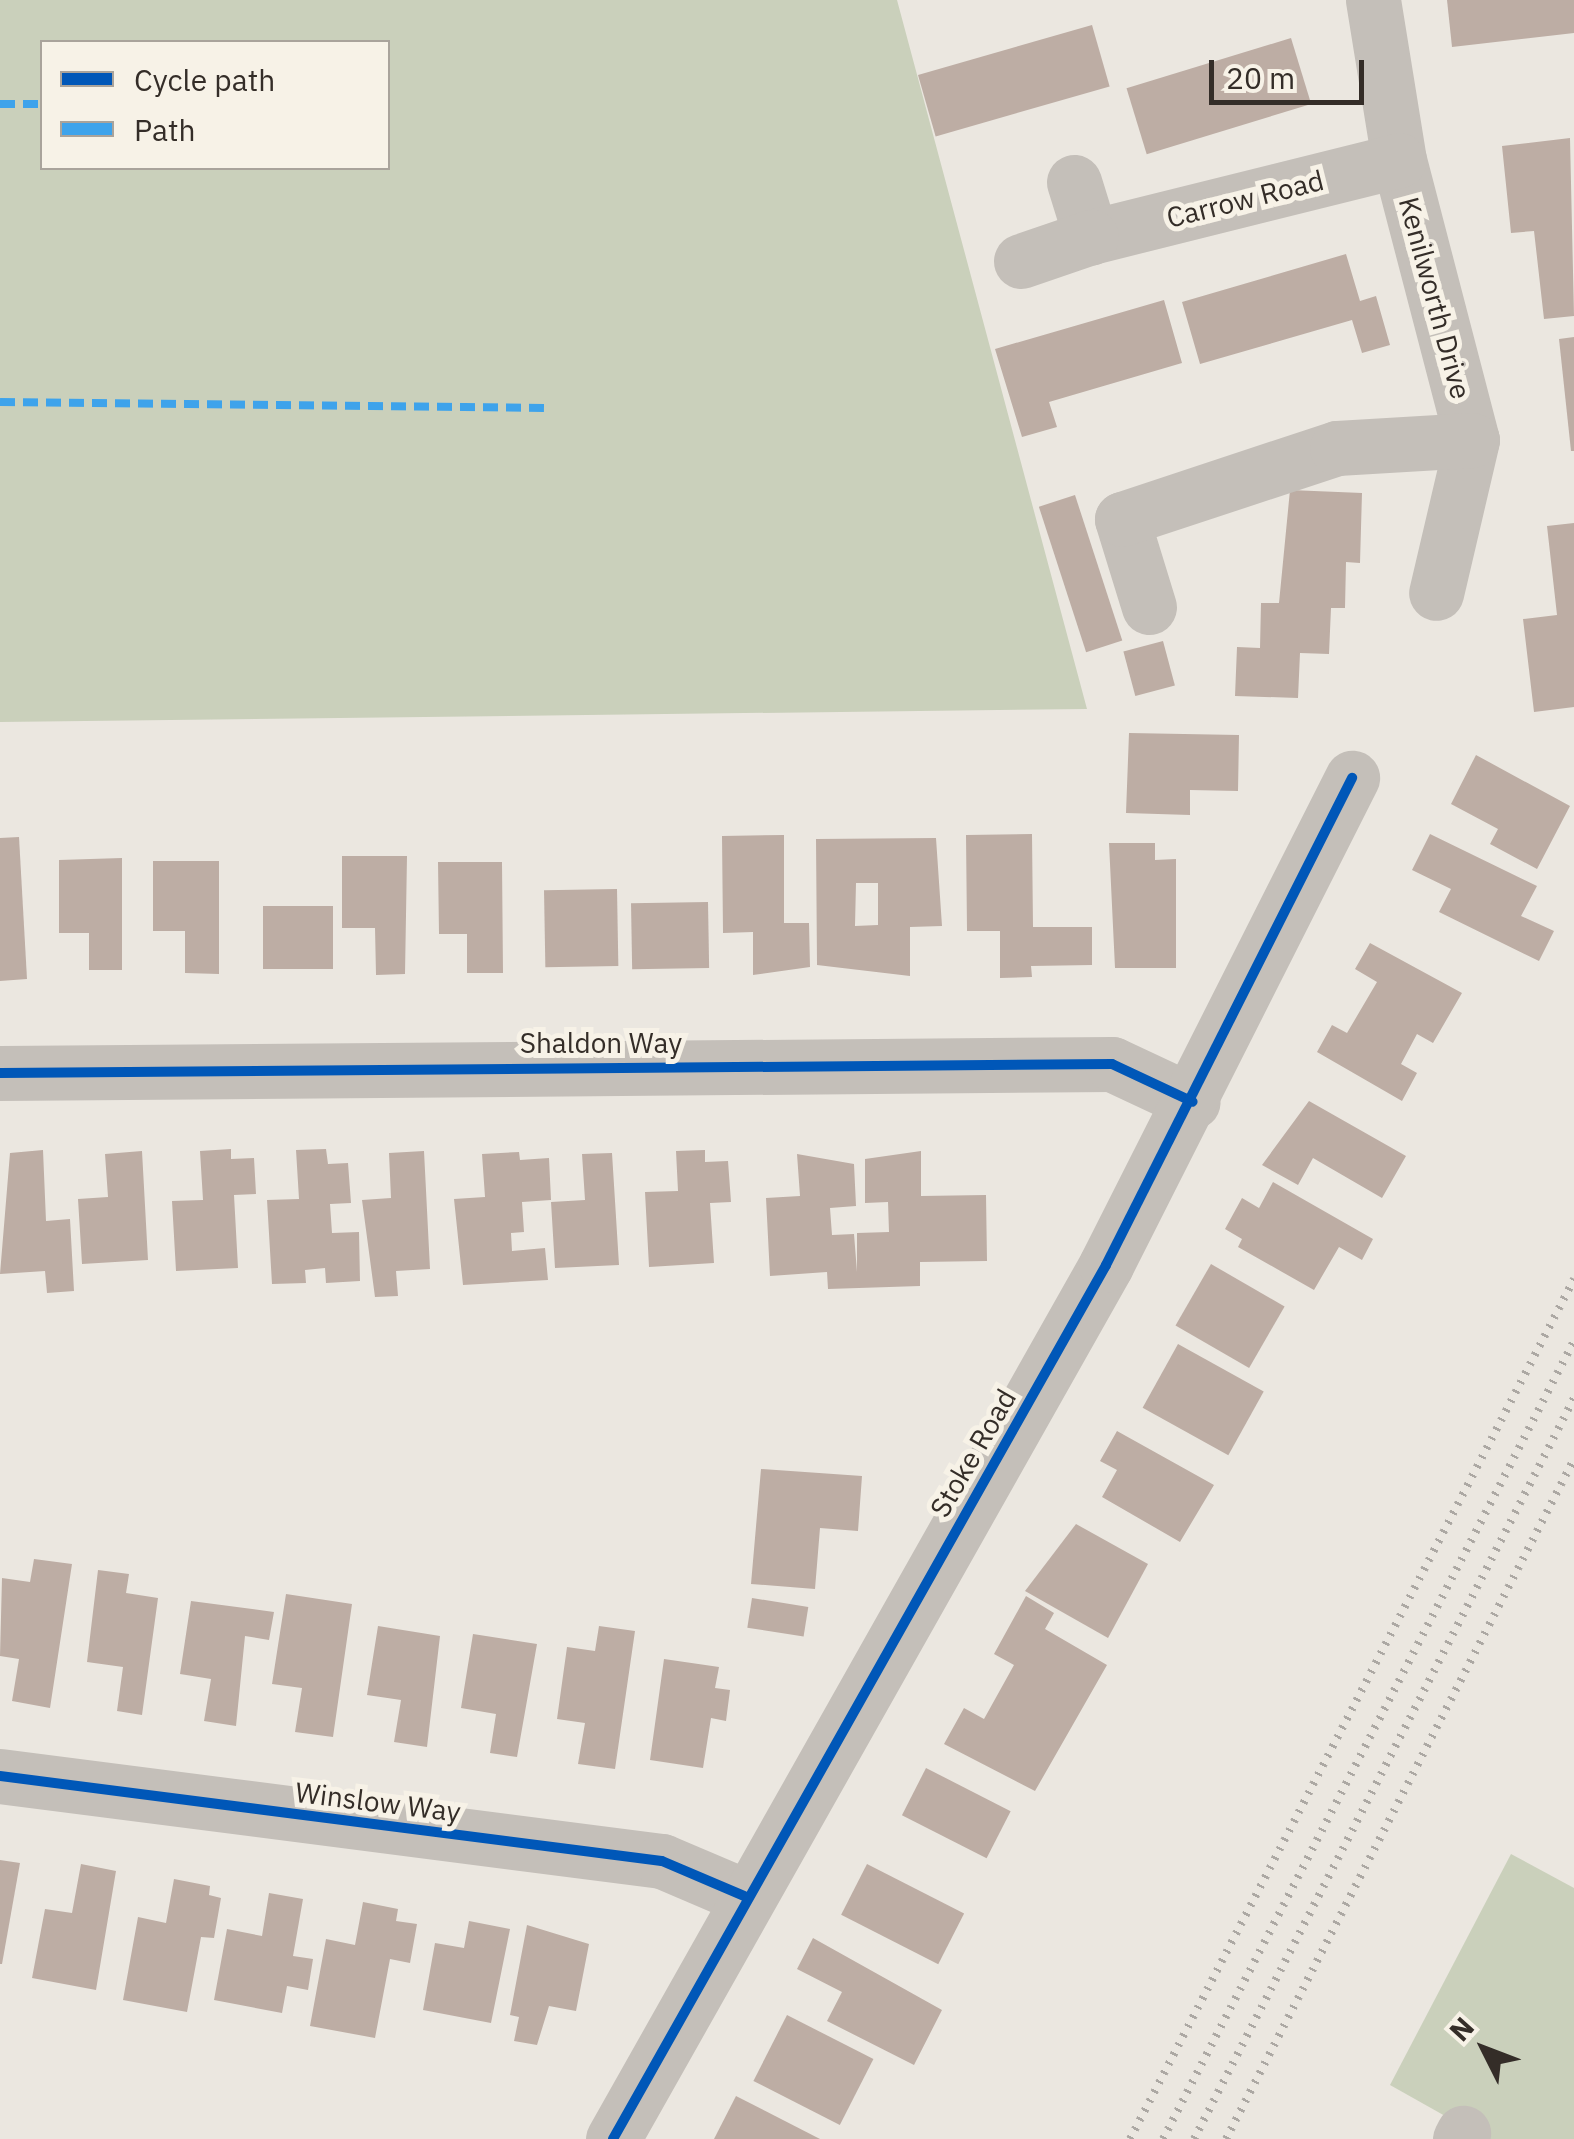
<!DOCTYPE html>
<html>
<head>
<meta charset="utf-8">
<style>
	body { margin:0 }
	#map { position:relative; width:1574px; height:2139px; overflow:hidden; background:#ebe7e0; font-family:"IBM Plex Sans",sans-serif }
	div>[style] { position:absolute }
	.green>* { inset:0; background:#cad0bb }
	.building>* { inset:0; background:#bdada4; transform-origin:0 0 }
	.minor>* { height:55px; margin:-27.5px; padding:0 27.5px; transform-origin:27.5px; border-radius:27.5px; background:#c4bfb9 }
	.rail>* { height:8px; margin-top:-4px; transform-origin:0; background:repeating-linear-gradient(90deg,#aca8a3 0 2.5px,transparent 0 10.5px) }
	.quiet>* { height:8px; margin-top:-4px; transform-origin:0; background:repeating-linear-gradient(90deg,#3ea3eb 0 15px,transparent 0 23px) }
	.cycleway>* { height:10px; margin:-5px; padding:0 5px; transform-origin:5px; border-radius:5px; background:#0057b8 }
	span { translate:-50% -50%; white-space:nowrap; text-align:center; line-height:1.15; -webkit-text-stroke:10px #f7f2e7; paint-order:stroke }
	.street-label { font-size:28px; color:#342d28 }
	.legend { position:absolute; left:40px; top:40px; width:350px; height:130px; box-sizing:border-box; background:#f7f2e7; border:2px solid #a9a39b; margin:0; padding:12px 18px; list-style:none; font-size:30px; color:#342d28 }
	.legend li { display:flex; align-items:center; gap:20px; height:50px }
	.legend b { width:50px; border:2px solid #a9a39b }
	.north { position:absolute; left:1434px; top:1999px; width:100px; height:100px; -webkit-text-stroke:8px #f7f2e7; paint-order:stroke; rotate:312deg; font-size:28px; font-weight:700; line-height:40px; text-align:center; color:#342d28 }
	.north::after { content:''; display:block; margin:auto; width:35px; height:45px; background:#342d28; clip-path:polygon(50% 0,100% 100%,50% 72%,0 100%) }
	.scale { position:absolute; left:1209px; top:60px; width:155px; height:45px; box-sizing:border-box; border:5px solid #342d28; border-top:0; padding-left:12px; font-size:30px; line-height:35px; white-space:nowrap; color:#342d28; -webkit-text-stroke:8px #f7f2e7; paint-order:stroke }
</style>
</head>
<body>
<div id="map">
	<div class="green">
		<i style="clip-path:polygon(evenodd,0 0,897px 0,1087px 709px,0 722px,0 0,388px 42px,388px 168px,42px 168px,42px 42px,388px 42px)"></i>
		<i style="clip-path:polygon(1511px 1854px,1574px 1888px,1574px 2139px,1486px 2139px,1390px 2085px)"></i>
	</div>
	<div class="building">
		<i style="clip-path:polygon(1447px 0,1574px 0,1574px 33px,1452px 47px)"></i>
		<i style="left:1092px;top:25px;width:64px;height:181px;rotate:74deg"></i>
		<i style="left:1291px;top:38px;width:69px;height:172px;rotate:73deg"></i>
		<i style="clip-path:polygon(1570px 138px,1574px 316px,1544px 319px,1534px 231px,1511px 233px,1502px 146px)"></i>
		<i style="clip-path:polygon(1346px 254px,1360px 301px,1376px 296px,1390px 345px,1362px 353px,1352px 320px,1200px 364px,1182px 302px)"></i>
		<i style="clip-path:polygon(1164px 300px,1182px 363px,1049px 402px,1057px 427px,1022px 437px,995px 349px)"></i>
		<i style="clip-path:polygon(1574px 337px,1574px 451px,1571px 451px,1559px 339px)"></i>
		<i style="clip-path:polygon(1290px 490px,1362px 493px,1360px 563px,1346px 562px,1345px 608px,1331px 608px,1329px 654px,1300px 653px,1298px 698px,1235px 696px,1237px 647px,1260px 648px,1261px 603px,1279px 603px)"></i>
		<i style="left:1075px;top:495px;width:153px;height:38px;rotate:72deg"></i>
		<i style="clip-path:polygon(1574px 523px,1574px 707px,1534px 712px,1523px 619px,1557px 615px,1547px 526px)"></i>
		<i style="left:1163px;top:641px;width:46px;height:41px;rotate:75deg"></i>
		<i style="clip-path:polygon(1129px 733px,1239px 735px,1238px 791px,1190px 790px,1190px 815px,1126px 813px)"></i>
		<i style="clip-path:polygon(1476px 755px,1570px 806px,1537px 869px,1490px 844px,1498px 829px,1451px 804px)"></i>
		<i style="clip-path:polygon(1032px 834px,1033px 927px,1092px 927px,1092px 965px,1031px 966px,1032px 977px,1000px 978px,1000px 931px,967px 931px,966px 835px)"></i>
		<i style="clip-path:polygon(1430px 834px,1537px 886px,1521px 916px,1554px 931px,1539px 961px,1439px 912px,1451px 889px,1412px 870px)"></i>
		<i style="clip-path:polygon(784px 835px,784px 923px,809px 923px,810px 967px,753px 975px,753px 932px,723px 933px,722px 836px)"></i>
		<i style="clip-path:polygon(19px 837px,27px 979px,0 981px,0 838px)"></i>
		<i style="clip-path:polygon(evenodd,936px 838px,942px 926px,910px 927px,910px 976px,817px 965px,816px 839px,936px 838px,856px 883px,878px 883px,878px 925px,855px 926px,856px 883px)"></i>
		<i style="clip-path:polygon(1109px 843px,1155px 843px,1155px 860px,1176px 859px,1176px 968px,1115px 968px)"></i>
		<i style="clip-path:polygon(342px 856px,407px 856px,405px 974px,376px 975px,375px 928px,342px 928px)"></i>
		<i style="clip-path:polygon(122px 858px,122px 970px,89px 970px,89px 933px,59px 933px,59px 860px)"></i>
		<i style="clip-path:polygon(153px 861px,219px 861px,219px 974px,185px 973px,185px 931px,153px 931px)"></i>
		<i style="clip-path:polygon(438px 862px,502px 862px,503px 973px,467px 973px,467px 934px,439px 934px)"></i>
		<i style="left:617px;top:889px;width:77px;height:73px;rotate:89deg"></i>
		<i style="left:708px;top:902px;width:66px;height:77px;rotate:89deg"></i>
		<i style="left:263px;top:906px;width:70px;height:63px"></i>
		<i style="clip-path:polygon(1370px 943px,1462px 993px,1433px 1043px,1417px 1034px,1401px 1064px,1417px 1073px,1402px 1101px,1317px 1052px,1332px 1025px,1347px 1033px,1377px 982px,1355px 969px)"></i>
		<i style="clip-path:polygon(1309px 1101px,1406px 1156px,1382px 1198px,1313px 1158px,1298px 1185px,1262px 1165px)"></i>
		<i style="clip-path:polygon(231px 1149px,231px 1159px,254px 1158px,256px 1194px,234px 1195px,238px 1268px,176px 1271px,172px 1201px,203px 1200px,200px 1151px)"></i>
		<i style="clip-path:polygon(326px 1149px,328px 1164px,348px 1163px,351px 1203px,330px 1204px,332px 1233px,359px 1232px,360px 1281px,326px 1283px,325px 1268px,305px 1270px,306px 1283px,272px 1284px,267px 1200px,299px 1199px,296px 1150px)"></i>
		<i style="clip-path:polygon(43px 1150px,46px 1221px,70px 1219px,74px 1291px,47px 1293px,45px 1271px,0 1274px,10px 1153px)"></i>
		<i style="clip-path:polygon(705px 1150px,705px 1162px,728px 1161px,731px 1202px,710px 1203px,714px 1263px,649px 1267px,645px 1192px,678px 1191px,676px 1151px)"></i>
		<i style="clip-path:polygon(142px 1151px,148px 1260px,82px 1264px,78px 1199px,108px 1197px,105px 1154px)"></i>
		<i style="clip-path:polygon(424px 1151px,430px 1269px,396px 1271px,398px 1296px,375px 1297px,362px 1200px,391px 1198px,389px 1153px)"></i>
		<i style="clip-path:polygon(921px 1151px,921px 1196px,986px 1195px,987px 1261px,920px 1262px,920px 1286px,828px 1289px,827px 1272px,770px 1276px,766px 1198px,800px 1196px,797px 1154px,854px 1164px,856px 1206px,830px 1208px,832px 1235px,854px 1234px,857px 1272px,857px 1233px,889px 1232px,888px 1202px,865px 1203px,865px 1159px)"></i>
		<i style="clip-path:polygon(519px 1152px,520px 1160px,549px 1158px,551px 1200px,522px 1202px,524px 1232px,511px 1233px,512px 1251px,545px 1248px,548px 1280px,463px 1285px,454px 1199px,485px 1197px,482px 1154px)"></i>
		<i style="clip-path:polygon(612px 1153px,619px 1265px,555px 1268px,551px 1202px,585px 1200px,582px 1154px)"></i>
		<i style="clip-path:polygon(1273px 1182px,1373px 1239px,1362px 1260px,1339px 1247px,1314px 1290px,1238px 1247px,1242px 1239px,1225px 1229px,1242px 1198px,1259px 1208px)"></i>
		<i style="left:1211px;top:1264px;width:85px;height:71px;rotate:30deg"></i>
		<i style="left:1178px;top:1344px;width:98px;height:73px;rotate:29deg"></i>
		<i style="clip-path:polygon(1117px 1431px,1214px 1485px,1180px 1542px,1102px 1497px,1117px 1470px,1100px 1461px)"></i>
		<i style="clip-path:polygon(761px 1469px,862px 1476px,858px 1531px,820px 1528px,815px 1589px,751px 1584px)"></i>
		<i style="clip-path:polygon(1076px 1524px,1148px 1564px,1108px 1638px,1025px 1591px)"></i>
		<i style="clip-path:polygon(34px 1559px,72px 1564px,50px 1708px,12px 1701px,19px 1659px,0 1656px,2px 1578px,30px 1582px)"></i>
		<i style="clip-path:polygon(98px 1570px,129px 1574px,126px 1593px,158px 1598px,142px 1715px,117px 1711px,123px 1667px,87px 1662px)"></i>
		<i style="clip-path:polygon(286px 1594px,352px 1604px,333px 1737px,295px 1732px,302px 1688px,272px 1684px)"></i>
		<i style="clip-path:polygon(1026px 1596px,1054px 1613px,1045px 1629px,1107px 1665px,1035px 1791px,944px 1744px,964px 1708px,984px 1719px,1014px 1665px,994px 1654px)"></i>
		<i style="left:752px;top:1598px;width:57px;height:30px;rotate:9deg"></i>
		<i style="clip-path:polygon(191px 1601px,274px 1612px,269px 1640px,245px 1636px,236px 1726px,204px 1721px,211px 1679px,180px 1674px)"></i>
		<i style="clip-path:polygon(378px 1626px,440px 1636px,427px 1747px,394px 1742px,401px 1700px,367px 1695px)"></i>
		<i style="clip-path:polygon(599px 1626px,635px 1631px,615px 1769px,578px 1764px,585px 1723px,557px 1719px,567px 1647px,595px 1651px)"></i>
		<i style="clip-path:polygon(473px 1634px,537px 1644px,517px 1757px,490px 1753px,496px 1714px,461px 1708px)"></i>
		<i style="clip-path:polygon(664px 1659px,719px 1667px,715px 1688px,730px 1690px,726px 1721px,711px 1718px,703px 1768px,650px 1760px)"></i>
		<i style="left:926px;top:1768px;width:95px;height:53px;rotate:27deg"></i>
		<i style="clip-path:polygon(0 1860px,20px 1863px,2px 1964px,0 1964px)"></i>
		<i style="clip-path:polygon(81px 1864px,116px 1871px,96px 1990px,32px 1978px,45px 1909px,72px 1913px)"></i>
		<i style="left:867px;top:1864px;width:109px;height:57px;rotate:27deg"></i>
		<i style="clip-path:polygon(174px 1879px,210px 1886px,209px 1895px,221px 1898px,214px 1938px,201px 1937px,187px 2012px,123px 2000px,138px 1917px,166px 1923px)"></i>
		<i style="clip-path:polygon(269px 1893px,303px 1899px,293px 1956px,313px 1959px,308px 1990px,287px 1986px,282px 2013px,214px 2000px,227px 1929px,262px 1936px)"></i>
		<i style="clip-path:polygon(363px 1902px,398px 1909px,396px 1921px,417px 1924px,410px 1963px,390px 1959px,375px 2038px,310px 2026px,326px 1939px,355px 1945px)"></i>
		<i style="clip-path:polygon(469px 1921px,510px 1929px,491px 2023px,423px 2010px,435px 1943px,464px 1948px)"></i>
		<i style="clip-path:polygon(527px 1925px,589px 1944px,576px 2011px,549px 2006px,537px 2045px,514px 2041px,519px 2017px,510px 2015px)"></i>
		<i style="clip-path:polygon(813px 1938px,942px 2010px,914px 2065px,827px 2021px,842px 1992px,797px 1969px)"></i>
		<i style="left:787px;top:2015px;width:97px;height:74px;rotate:27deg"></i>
		<i style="clip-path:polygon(736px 2096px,820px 2139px,714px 2139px)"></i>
	</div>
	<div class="minor">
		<i style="left:1373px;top:0;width:162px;rotate:80.8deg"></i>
		<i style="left:1399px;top:160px;width:289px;rotate:75.4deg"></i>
		<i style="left:1472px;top:440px;width:157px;rotate:103.2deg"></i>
		<i style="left:1074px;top:182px;width:58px;rotate:72.8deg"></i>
		<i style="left:1091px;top:237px;width:317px;rotate:-14deg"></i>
		<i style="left:1021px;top:261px;width:74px;rotate:-18.9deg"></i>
		<i style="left:1149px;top:607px;width:92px;rotate:-107.1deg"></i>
		<i style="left:1122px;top:519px;width:226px;rotate:-18.3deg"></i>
		<i style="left:1337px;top:448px;width:135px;rotate:-3.4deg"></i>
		<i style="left:0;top:1073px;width:1112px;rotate:-0.46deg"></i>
		<i style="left:1112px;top:1064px;width:89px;rotate:25.1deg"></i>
		<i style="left:0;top:1776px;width:667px;rotate:7.32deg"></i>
		<i style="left:662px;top:1861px;width:89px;rotate:23.1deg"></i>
		<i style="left:613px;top:2139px;width:1003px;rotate:-60.57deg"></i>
		<i style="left:1106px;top:1265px;width:546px;rotate:-63.2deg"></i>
		<i style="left:1460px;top:2139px;width:7px;rotate:-63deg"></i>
	</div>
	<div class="rail">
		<i style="left:1130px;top:2139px;width:968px;rotate:-62.69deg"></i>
		<i style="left:1163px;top:2139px;width:898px;rotate:-62.75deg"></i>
		<i style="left:1194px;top:2139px;width:833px;rotate:-62.85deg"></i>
		<i style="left:1226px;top:2139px;width:764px;rotate:-62.9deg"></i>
	</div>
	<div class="quiet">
		<i style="left:0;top:104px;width:42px"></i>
		<i style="left:0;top:402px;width:544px;rotate:0.63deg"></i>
	</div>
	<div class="cycleway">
		<i style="left:0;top:1073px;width:1112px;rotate:-0.46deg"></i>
		<i style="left:1112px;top:1064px;width:89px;rotate:25.1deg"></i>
		<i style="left:0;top:1776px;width:667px;rotate:7.32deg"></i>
		<i style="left:662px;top:1861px;width:89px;rotate:23.1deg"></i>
		<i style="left:613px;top:2139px;width:1003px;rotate:-60.57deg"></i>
		<i style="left:1106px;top:1265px;width:546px;rotate:-63.2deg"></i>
	</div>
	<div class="street-label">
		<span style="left:1245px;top:199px;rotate:-14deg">Carrow Road</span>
		<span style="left:1435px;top:298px;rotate:75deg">Kenilworth Drive</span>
		<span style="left:601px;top:1043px">Shaldon Way</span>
		<span style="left:973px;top:1453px;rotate:-60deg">Stoke Road</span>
		<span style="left:378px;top:1802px;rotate:7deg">Winslow Way</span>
	</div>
	<ul class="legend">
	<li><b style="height:12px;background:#0057b8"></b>Cycle path</li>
	<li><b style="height:12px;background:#3ea3eb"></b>Path</li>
	</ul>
	<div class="north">N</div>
	<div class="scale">20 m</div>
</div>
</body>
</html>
